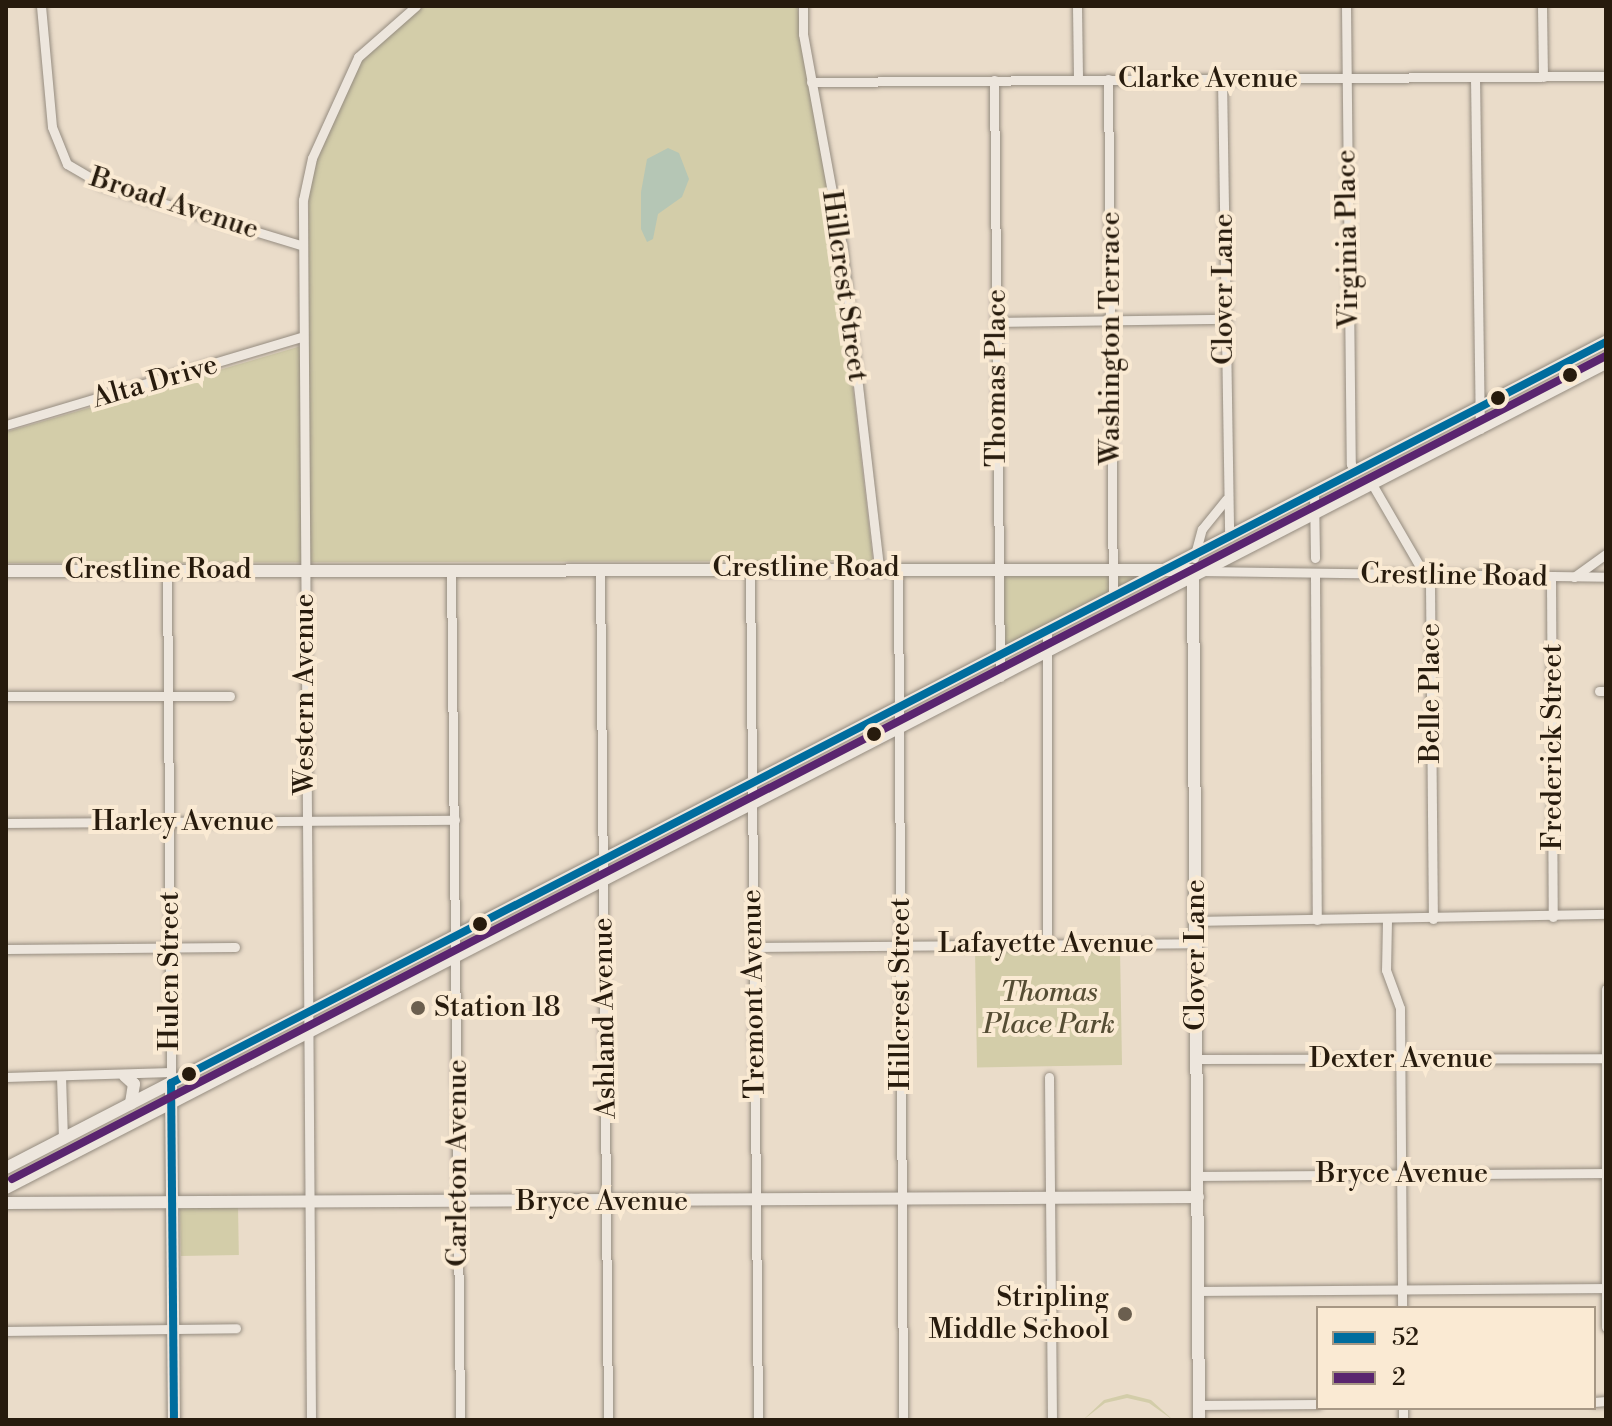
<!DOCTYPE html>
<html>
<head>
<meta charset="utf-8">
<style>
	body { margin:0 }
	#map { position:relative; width:1612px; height:1426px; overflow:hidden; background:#eadcc9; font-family:"Libre Bodoni",serif }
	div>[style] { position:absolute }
	.green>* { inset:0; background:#d3cda9; transform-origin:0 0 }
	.water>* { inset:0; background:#b5c6b5 }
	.roads { filter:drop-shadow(0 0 2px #958c80) drop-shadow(0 0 2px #958c80) }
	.street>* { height:9px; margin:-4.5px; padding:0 4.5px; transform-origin:4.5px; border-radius:4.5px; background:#ede6dd }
	.secondary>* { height:12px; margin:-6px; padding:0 6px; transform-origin:6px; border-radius:6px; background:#ede6dd }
	.bus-1>* { height:8px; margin:-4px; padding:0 4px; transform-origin:4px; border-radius:4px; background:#006d9e }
	.bus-2>* { height:8px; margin:-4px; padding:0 4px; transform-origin:4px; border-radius:4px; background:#5a256f }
	.dots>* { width:22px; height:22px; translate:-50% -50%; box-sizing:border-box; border:4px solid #faead3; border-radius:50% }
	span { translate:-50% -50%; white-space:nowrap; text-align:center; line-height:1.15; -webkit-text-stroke:8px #faead3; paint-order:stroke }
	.street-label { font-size:28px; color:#271b0d }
	.park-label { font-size:28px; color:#554d34; font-style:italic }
	.poi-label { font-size:28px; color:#271b0d }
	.left { translate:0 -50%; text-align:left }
	.right { translate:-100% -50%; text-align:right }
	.frame { position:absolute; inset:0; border:8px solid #271b0d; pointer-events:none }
	.legend { position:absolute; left:1316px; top:1306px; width:280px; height:104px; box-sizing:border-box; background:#faead3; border:2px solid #a69784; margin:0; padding:10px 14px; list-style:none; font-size:24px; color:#271b0d }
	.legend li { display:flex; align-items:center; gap:16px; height:40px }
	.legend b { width:40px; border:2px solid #a69784 }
</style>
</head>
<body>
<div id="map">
	<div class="green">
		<i style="clip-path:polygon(422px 6px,797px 6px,837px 250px,873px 561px,6px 563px,6px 432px,308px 344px,309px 194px,317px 160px,359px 63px)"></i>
		<i style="clip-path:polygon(1003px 571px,1150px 572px,1003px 647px)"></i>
		<i style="left:1120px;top:949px;width:116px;height:145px;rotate:89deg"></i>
		<i style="left:238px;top:1206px;width:49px;height:58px;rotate:89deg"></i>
		<i style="clip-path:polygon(1127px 1394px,1151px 1400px,1173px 1420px,1149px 1403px,1127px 1398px,1105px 1403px,1083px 1420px,1104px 1400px)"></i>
	</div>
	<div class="water">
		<i style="clip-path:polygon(668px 148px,679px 153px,689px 179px,682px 197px,658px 214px,653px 239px,647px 242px,641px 229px,641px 192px,647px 159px)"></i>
	</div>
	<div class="roads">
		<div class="street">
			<i style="left:41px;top:6px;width:121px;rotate:84.8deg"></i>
			<i style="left:52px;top:127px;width:40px;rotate:68deg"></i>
			<i style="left:67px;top:164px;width:42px;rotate:30.3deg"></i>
			<i style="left:103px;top:185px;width:207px;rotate:16.9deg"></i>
			<i style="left:803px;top:6px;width:28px;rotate:90deg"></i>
			<i style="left:803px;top:34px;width:217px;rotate:79.6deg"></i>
			<i style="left:842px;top:247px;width:323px;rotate:83.4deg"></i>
			<i style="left:1077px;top:6px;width:73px;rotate:89.2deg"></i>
			<i style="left:1346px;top:6px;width:458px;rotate:89.4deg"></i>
			<i style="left:1351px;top:464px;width:9px;rotate:63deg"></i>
			<i style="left:1542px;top:6px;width:71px;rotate:89.2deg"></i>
			<i style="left:1475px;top:77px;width:352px;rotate:89.2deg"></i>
			<i style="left:1108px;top:79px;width:517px;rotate:89.45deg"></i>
			<i style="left:1222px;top:79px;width:458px;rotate:89.1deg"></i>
			<i style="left:994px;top:80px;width:597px;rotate:89.42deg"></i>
			<i style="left:811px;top:82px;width:795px;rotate:-0.43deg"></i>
			<i style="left:997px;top:322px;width:227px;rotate:-0.8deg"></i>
			<i style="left:6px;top:425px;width:309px;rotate:-16.6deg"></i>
			<i style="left:1372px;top:484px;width:116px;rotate:59.9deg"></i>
			<i style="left:1430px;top:584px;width:335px;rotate:89.5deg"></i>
			<i style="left:1314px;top:493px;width:65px;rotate:89.1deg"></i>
			<i style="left:1194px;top:558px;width:30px;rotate:-75deg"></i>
			<i style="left:1202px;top:529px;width:38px;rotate:-51deg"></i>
			<i style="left:750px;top:568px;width:852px;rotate:89.46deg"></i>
			<i style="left:898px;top:568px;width:852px;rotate:89.66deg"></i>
			<i style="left:451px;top:569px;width:851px;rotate:89.39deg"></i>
			<i style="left:600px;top:569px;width:851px;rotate:89.46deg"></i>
			<i style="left:167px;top:570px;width:513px;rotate:89.55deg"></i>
			<i style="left:1200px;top:571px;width:406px;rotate:0.8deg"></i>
			<i style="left:1315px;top:575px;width:345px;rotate:89.7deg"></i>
			<i style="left:1574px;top:577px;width:39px;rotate:-36deg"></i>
			<i style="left:1551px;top:578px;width:339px;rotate:89.7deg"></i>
			<i style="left:1047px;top:632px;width:311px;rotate:90deg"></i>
			<i style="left:1599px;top:691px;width:7px"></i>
			<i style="left:6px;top:696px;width:224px"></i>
			<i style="left:6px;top:823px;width:449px;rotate:-0.4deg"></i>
			<i style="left:1387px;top:920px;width:50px;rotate:91.1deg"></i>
			<i style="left:1386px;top:970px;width:40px;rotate:69.8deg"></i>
			<i style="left:1400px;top:1008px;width:300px;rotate:89.6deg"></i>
			<i style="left:1196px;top:921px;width:410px;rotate:-1deg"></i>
			<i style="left:752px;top:947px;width:444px;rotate:-0.5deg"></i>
			<i style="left:6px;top:949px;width:229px;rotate:-0.5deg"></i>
			<i style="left:1606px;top:989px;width:338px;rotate:90deg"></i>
			<i style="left:1197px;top:1059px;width:409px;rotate:-0.1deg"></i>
			<i style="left:61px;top:1076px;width:63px;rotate:88.2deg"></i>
			<i style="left:6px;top:1077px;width:165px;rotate:-1.7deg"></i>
			<i style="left:1049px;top:1077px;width:343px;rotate:89.5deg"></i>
			<i style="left:1197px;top:1176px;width:409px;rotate:-0.4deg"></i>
			<i style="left:1198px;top:1291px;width:408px;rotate:-0.4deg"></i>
			<i style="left:6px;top:1331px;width:230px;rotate:-0.7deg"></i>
			<i style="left:1594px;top:1402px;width:12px;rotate:-5deg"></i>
			<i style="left:1199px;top:1405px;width:119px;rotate:-0.5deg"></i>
			<i style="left:1403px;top:1408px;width:12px;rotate:90deg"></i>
			<i style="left:311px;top:1420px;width:1220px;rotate:-90.38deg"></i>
			<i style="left:303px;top:200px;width:43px;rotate:-77.9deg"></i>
			<i style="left:312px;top:158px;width:111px;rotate:-65.5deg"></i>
			<i style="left:358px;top:57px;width:77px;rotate:-41.3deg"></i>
		</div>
		<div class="secondary">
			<i style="left:6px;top:571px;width:1187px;rotate:-0.05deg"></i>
			<i style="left:1193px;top:570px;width:850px;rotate:89.6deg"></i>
			<i style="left:125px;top:1076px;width:12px;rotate:42deg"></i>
			<i style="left:134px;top:1084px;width:20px;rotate:99deg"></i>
			<i style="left:171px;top:1083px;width:337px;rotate:89.5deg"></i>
			<i style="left:6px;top:1168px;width:1801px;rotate:-27.31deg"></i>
			<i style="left:6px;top:1188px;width:1800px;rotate:-27.28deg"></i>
			<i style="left:6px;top:1203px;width:1192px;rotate:-0.29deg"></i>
		</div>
	</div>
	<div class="bus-1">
		<i style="left:174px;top:1420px;width:337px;rotate:-90.5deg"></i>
		<i style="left:171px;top:1083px;width:1615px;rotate:-27.31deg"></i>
	</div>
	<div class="bus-2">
		<i style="left:12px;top:1179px;width:1794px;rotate:-27.31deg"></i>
	</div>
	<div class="dots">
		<i style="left:1570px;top:375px;background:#271b0d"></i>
		<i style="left:1498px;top:398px;background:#271b0d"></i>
		<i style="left:874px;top:734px;background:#271b0d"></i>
		<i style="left:480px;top:924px;background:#271b0d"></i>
		<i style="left:418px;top:1008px;background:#6b5f4f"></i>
		<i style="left:189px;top:1074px;background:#271b0d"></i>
		<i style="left:1125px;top:1314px;background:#6b5f4f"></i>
	</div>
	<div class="street-label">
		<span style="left:1208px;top:79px">Clarke Avenue</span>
		<span style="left:174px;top:204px;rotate:18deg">Broad Avenue</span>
		<span style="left:1348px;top:239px;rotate:-91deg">Virginia Place</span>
		<span style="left:844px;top:286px;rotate:82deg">Hillcrest Street</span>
		<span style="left:1224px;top:289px;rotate:-90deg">Clover Lane</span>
		<span style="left:1111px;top:338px;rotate:-90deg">Washington Terrace</span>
		<span style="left:997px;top:378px;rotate:-90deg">Thomas Place</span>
		<span style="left:155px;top:382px;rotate:-16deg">Alta Drive</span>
		<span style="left:806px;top:568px">Crestline Road</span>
		<span style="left:158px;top:570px">Crestline Road</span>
		<span style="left:1454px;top:576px;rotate:1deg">Crestline Road</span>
		<span style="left:1431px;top:693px;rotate:-90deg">Belle Place</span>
		<span style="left:305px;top:694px;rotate:-90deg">Western Avenue</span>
		<span style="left:1553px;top:747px;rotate:-90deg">Frederick Street</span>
		<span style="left:183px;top:822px">Harley Avenue</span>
		<span style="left:1046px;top:944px">Lafayette Avenue</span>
		<span style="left:1196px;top:955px;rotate:-90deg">Clover Lane</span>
		<span style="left:170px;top:971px;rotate:-90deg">Hulen Street</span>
		<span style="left:754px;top:994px;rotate:-91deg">Tremont Avenue</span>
		<span style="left:901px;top:994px;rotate:-90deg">Hillcrest Street</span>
		<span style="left:605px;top:1018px;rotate:-91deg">Ashland Avenue</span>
		<span style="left:1401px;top:1059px">Dexter Avenue</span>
		<span style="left:458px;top:1163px;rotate:-90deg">Carleton Avenue</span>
		<span style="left:1402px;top:1174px">Bryce Avenue</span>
		<span style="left:602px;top:1202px">Bryce Avenue</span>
	</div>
	<div class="park-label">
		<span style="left:1049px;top:1009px">Thomas<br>Place Park</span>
	</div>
	<div class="poi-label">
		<span class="left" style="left:434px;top:1008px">Station 18</span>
		<span class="right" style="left:1109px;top:1314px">Stripling<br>Middle School</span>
	</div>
	<div class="frame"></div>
	<ul class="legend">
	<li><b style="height:10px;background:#006d9e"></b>52</li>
	<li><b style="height:10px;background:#5a256f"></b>2</li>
	</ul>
</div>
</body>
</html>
